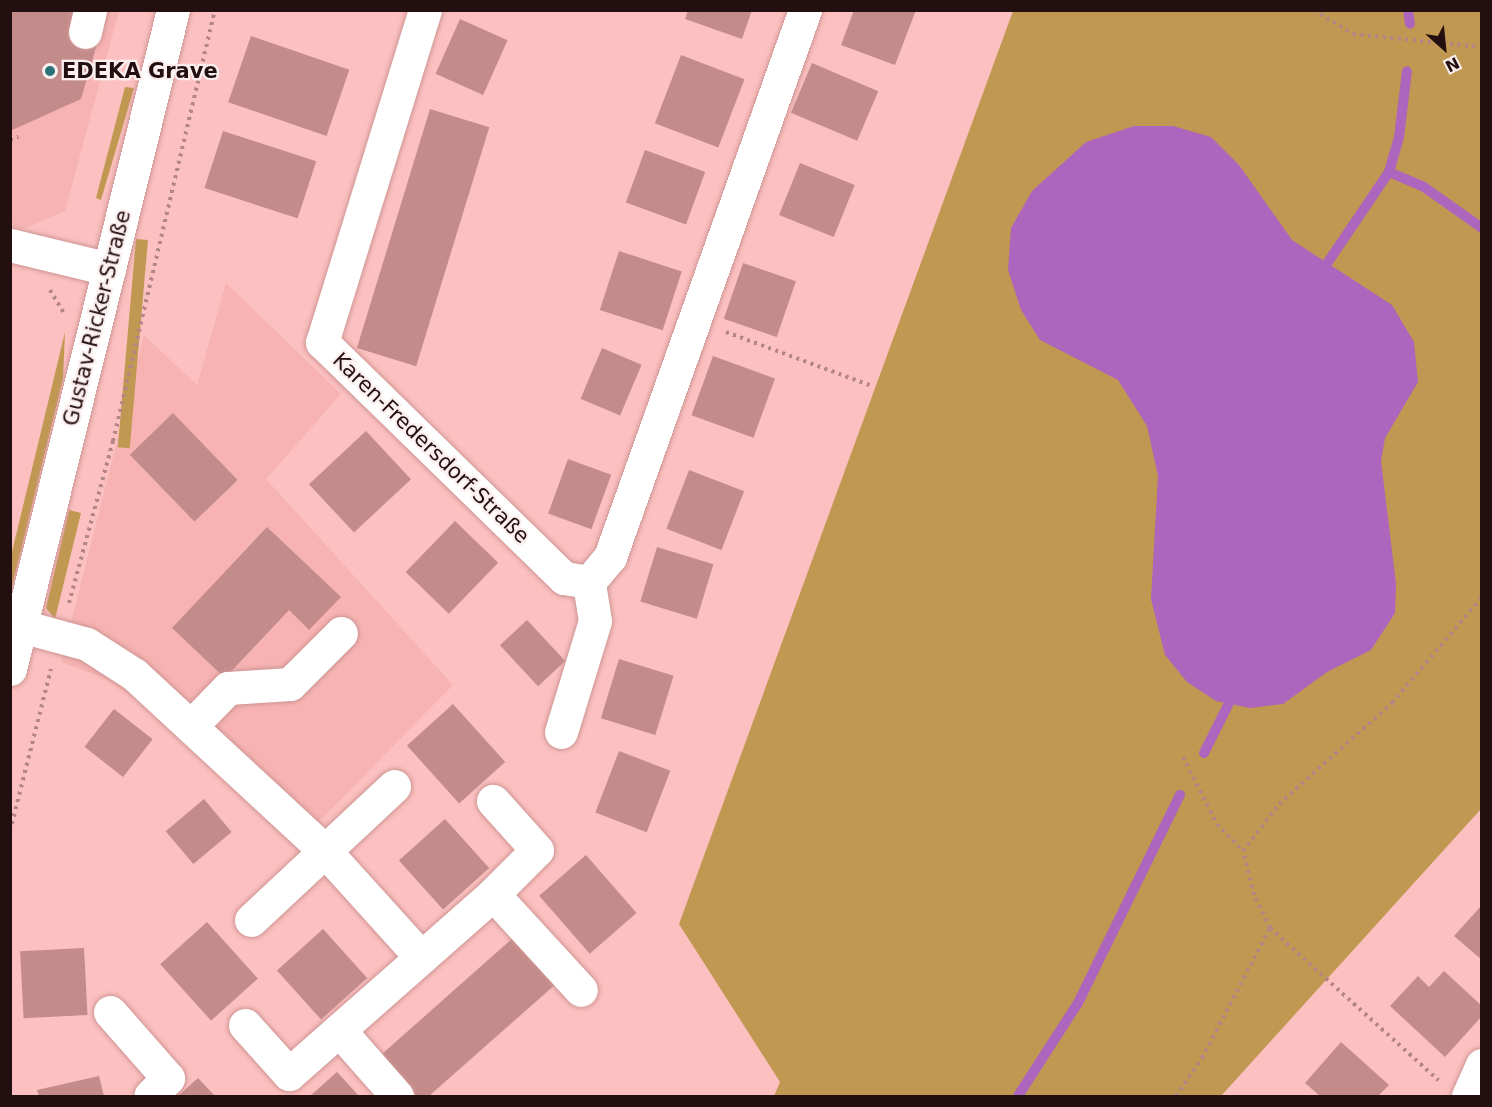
<!DOCTYPE html>
<html>
<head>
<meta charset="utf-8">
<style>
	body { margin:0 }
	#map { position:relative; width:1492px; height:1107px; overflow:hidden; background:#fbc0bf; font-family:"DejaVu Sans",sans-serif }
	div>[style] { position:absolute }
	.built>* { inset:0; background:#f6b3b2 }
	.green>* { inset:0; background:#c19851; transform-origin:0 0 }
	.water>* { inset:0; background:#ad65be }
	.stream>* { height:10px; margin:-5px; padding:0 5px; transform-origin:5px; border-radius:5px; background:#ad65be }
	.building>* { inset:0; background:#c38b8a; transform-origin:0 0 }
	.path>* { height:4px; margin-top:-2px; transform-origin:0; background:repeating-linear-gradient(90deg,#b38584 0 3px,transparent 0 7.5px) }
	.roads { filter:drop-shadow(0 0 2px #ce9594) drop-shadow(0 0 2px #ce9594) }
	.minor>* { height:33px; margin:-16.5px; padding:0 16.5px; transform-origin:16.5px; border-radius:16.5px; background:#fff }
	.dots>* { width:16px; height:16px; translate:-50% -50%; box-sizing:border-box; border:3px solid #fbeeee; border-radius:50% }
	span { translate:-50% -50%; white-space:nowrap; text-align:center; line-height:1.15; -webkit-text-stroke:4.5px #fbeeee; paint-order:stroke }
	.poi-label { font-size:21px; color:#240f10; font-weight:700 }
	.left { translate:0 -50%; text-align:left }
	.street-label { font-size:21px; color:#240f10 }
	.frame { position:absolute; inset:0; border:12px solid #240f10; pointer-events:none }
	.north { position:absolute; left:1414px; top:18px; width:60px; height:60px; -webkit-text-stroke:4px #fbeeee; paint-order:stroke; rotate:153deg; font-size:16px; font-weight:700; line-height:24px; text-align:center; color:#240f10 }
	.north::after { content:''; display:block; margin:auto; width:21px; height:27px; background:#240f10; clip-path:polygon(50% 0,100% 100%,50% 72%,0 100%) }
</style>
</head>
<body>
<div id="map">
	<div class="built">
		<i style="clip-path:polygon(11px 11px,119px 11px,65px 211px,23px 229px,11px 226px)"></i>
		<i style="clip-path:polygon(226px 283px,341px 394px,266px 479px,453px 685px,301px 840px,164px 717px,104px 678px,61px 662px,144px 335px,197px 385px)"></i>
	</div>
	<div class="green">
		<i style="clip-path:polygon(1013px 11px,1481px 11px,1481px 809px,1221px 1096px,774px 1096px,780px 1082px,679px 924px)"></i>
		<i style="clip-path:polygon(125px 87px,134px 88px,101px 200px,96px 198px)"></i>
		<i style="left:136px;top:239px;width:12px;height:209px;rotate:5deg"></i>
		<i style="clip-path:polygon(65px 332px,63px 379px,11px 591px,11px 556px)"></i>
		<i style="clip-path:polygon(69px 510px,81px 513px,55px 619px,46px 608px)"></i>
	</div>
	<div class="water">
		<i style="clip-path:polygon(1134px 126px,1173px 126px,1211px 137px,1239px 165px,1292px 240px,1392px 305px,1414px 342px,1418px 382px,1385px 438px,1381px 461px,1396px 584px,1395px 613px,1371px 650px,1327px 672px,1283px 704px,1250px 708px,1216px 701px,1187px 682px,1165px 655px,1151px 599px,1158px 476px,1147px 426px,1118px 380px,1040px 340px,1021px 310px,1008px 270px,1011px 228px,1032px 191px,1086px 142px)"></i>
	</div>
	<div class="stream">
		<i style="left:1408px;top:10px;width:14px;rotate:82deg"></i>
		<i style="left:1389px;top:172px;width:38px;rotate:23deg"></i>
		<i style="left:1424px;top:187px;width:71px;rotate:35.3deg"></i>
		<i style="left:1326px;top:265px;width:112px;rotate:-55.9deg"></i>
		<i style="left:1389px;top:172px;width:36px;rotate:-74deg"></i>
		<i style="left:1399px;top:137px;width:66px;rotate:-83.1deg"></i>
		<i style="left:1204px;top:753px;width:54px;rotate:-63.4deg"></i>
		<i style="left:1018px;top:1096px;width:111px;rotate:-57.2deg"></i>
		<i style="left:1078px;top:1003px;width:232px;rotate:-63.9deg"></i>
	</div>
	<div class="building">
		<i style="clip-path:polygon(10px 10px,76px 10px,70px 37px,97px 44px,81px 99px,10px 131px)"></i>
		<i style="clip-path:polygon(688px 10px,752px 10px,742px 39px,685px 19px)"></i>
		<i style="clip-path:polygon(854px 10px,916px 10px,895px 65px,841px 45px)"></i>
		<i style="left:460px;top:19px;width:52px;height:60px;rotate:24deg"></i>
		<i style="left:251px;top:36px;width:104px;height:70px;rotate:19deg"></i>
		<i style="left:681px;top:55px;width:68px;height:73px;rotate:21deg"></i>
		<i style="left:812px;top:63px;width:72px;height:54px;rotate:23deg"></i>
		<i style="left:430px;top:109px;width:62px;height:250px;rotate:17deg"></i>
		<i style="left:223px;top:131px;width:98px;height:60px;rotate:18deg"></i>
		<i style="left:645px;top:150px;width:64px;height:56px;rotate:20deg"></i>
		<i style="left:800px;top:163px;width:59px;height:56px;rotate:22deg"></i>
		<i style="left:619px;top:251px;width:66px;height:62px;rotate:18deg"></i>
		<i style="left:743px;top:263px;width:56px;height:59px;rotate:19deg"></i>
		<i style="left:602px;top:348px;width:43px;height:55px;rotate:23deg"></i>
		<i style="left:713px;top:356px;width:66px;height:63px;rotate:20deg"></i>
		<i style="left:173px;top:413px;width:93px;height:60px;rotate:46deg"></i>
		<i style="left:366px;top:431px;width:66px;height:78px;rotate:47deg"></i>
		<i style="left:568px;top:459px;width:46px;height:58px;rotate:20deg"></i>
		<i style="left:689px;top:470px;width:59px;height:63px;rotate:21deg"></i>
		<i style="left:455px;top:521px;width:60px;height:71px;rotate:44deg"></i>
		<i style="clip-path:polygon(267px 527px,341px 597px,309px 630px,289px 610px,225px 678px,172px 628px)"></i>
		<i style="left:657px;top:547px;width:59px;height:57px;rotate:17deg"></i>
		<i style="left:527px;top:620px;width:56px;height:37px;rotate:47deg"></i>
		<i style="left:619px;top:659px;width:57px;height:62px;rotate:17deg"></i>
		<i style="left:453px;top:704px;width:78px;height:62px;rotate:48deg"></i>
		<i style="left:114px;top:709px;width:49px;height:48px;rotate:38deg"></i>
		<i style="left:619px;top:751px;width:55px;height:66px;rotate:21deg"></i>
		<i style="left:204px;top:799px;width:43px;height:50px;rotate:50deg"></i>
		<i style="left:445px;top:819px;width:66px;height:62px;rotate:48deg"></i>
		<i style="left:586px;top:855px;width:77px;height:62px;rotate:49deg"></i>
		<i style="clip-path:polygon(1482px 905px,1482px 960px,1454px 936px)"></i>
		<i style="left:207px;top:922px;width:76px;height:63px;rotate:48deg"></i>
		<i style="left:323px;top:929px;width:66px;height:62px;rotate:48deg"></i>
		<i style="clip-path:polygon(515px 936px,557px 983px,429px 1096px,417px 1096px,381px 1055px)"></i>
		<i style="left:84px;top:948px;width:67px;height:64px;rotate:87deg"></i>
		<i style="clip-path:polygon(1444px 971px,1482px 1006px,1482px 1016px,1445px 1057px,1390px 1006px,1418px 976px,1429px 987px)"></i>
		<i style="clip-path:polygon(1341px 1042px,1389px 1085px,1378px 1096px,1320px 1096px,1305px 1083px)"></i>
		<i style="clip-path:polygon(337px 1072px,359px 1096px,310px 1096px)"></i>
		<i style="clip-path:polygon(99px 1076px,104px 1096px,39px 1096px,37px 1090px)"></i>
		<i style="clip-path:polygon(198px 1078px,215px 1096px,178px 1096px)"></i>
	</div>
	<div class="path">
		<i style="left:1314px;top:10px;width:46px;rotate:31.6deg"></i>
		<i style="left:1353px;top:34px;width:130px;rotate:5.8deg"></i>
		<i style="left:10px;top:140px;width:9px;rotate:-21deg"></i>
		<i style="left:50px;top:290px;width:26px;rotate:59deg"></i>
		<i style="left:726px;top:332px;width:156px;rotate:20.3deg"></i>
		<i style="left:69px;top:603px;width:168px;rotate:-74.8deg"></i>
		<i style="left:113px;top:441px;width:443px;rotate:-76.7deg"></i>
		<i style="left:1183px;top:757px;width:75px;rotate:63.1deg"></i>
		<i style="left:1217px;top:824px;width:37px;rotate:46deg"></i>
		<i style="left:10px;top:831px;width:167px;rotate:-75.8deg"></i>
		<i style="left:1270px;top:928px;width:227px;rotate:42.1deg"></i>
		<i style="left:1176px;top:1096px;width:46px;rotate:-55.6deg"></i>
		<i style="left:1202px;top:1058px;width:147px;rotate:-62.4deg"></i>
		<i style="left:1270px;top:928px;width:37px;rotate:-116deg"></i>
		<i style="left:1254px;top:895px;width:45px;rotate:-104deg"></i>
		<i style="left:1243px;top:851px;width:59px;rotate:-52.5deg"></i>
		<i style="left:1279px;top:804px;width:152px;rotate:-41.8deg"></i>
		<i style="left:1392px;top:703px;width:139px;rotate:-49.7deg"></i>
	</div>
	<div class="roads">
		<div class="minor">
			<i style="left:425px;top:10px;width:348px;rotate:107.2deg"></i>
			<i style="left:322px;top:342px;width:338px;rotate:44.3deg"></i>
			<i style="left:564px;top:578px;width:25px;rotate:9deg"></i>
			<i style="left:589px;top:582px;width:33px;rotate:-50deg"></i>
			<i style="left:610px;top:557px;width:581px;rotate:-70.38deg"></i>
			<i style="left:85px;top:32px;width:23px;rotate:-77deg"></i>
			<i style="left:10px;top:245px;width:102px;rotate:13.6deg"></i>
			<i style="left:21px;top:626px;width:68px;rotate:15.3deg"></i>
			<i style="left:87px;top:644px;width:57px;rotate:32.9deg"></i>
			<i style="left:135px;top:675px;width:260px;rotate:42.8deg"></i>
			<i style="left:326px;top:852px;width:142px;rotate:47.9deg"></i>
			<i style="left:10px;top:669px;width:679px;rotate:-76.11deg"></i>
			<i style="left:191px;top:726px;width:53px;rotate:-45.8deg"></i>
			<i style="left:228px;top:688px;width:62px;rotate:-3.7deg"></i>
			<i style="left:290px;top:684px;width:72px;rotate:-45deg"></i>
			<i style="left:561px;top:732px;width:116px;rotate:-73deg"></i>
			<i style="left:595px;top:621px;width:39px;rotate:-99deg"></i>
			<i style="left:493px;top:894px;width:130px;rotate:47.5deg"></i>
			<i style="left:251px;top:920px;width:196px;rotate:-43.1deg"></i>
			<i style="left:110px;top:1012px;width:88px;rotate:48.7deg"></i>
			<i style="left:168px;top:1078px;width:25px;rotate:135deg"></i>
			<i style="left:245px;top:1025px;width:66px;rotate:48.1deg"></i>
			<i style="left:289px;top:1074px;width:272px;rotate:-41.4deg"></i>
			<i style="left:493px;top:894px;width:62px;rotate:-45deg"></i>
			<i style="left:537px;top:850px;width:66px;rotate:-131.9deg"></i>
			<i style="left:339px;top:1030px;width:88px;rotate:48.7deg"></i>
			<i style="left:1468px;top:1096px;width:34px;rotate:-66deg"></i>
		</div>
	</div>
	<div class="dots">
		<i style="left:50px;top:71px;background:#297376"></i>
	</div>
	<div class="poi-label">
		<span class="left" style="left:62px;top:71px">EDEKA Grave</span>
	</div>
	<div class="street-label">
		<span style="left:97px;top:318px;rotate:-76deg">Gustav-Ricker-Straße</span>
		<span style="left:431px;top:448px;rotate:44deg">Karen-Fredersdorf-Straße</span>
	</div>
	<div class="frame"></div>
	<div class="north">N</div>
</div>
</body>
</html>
